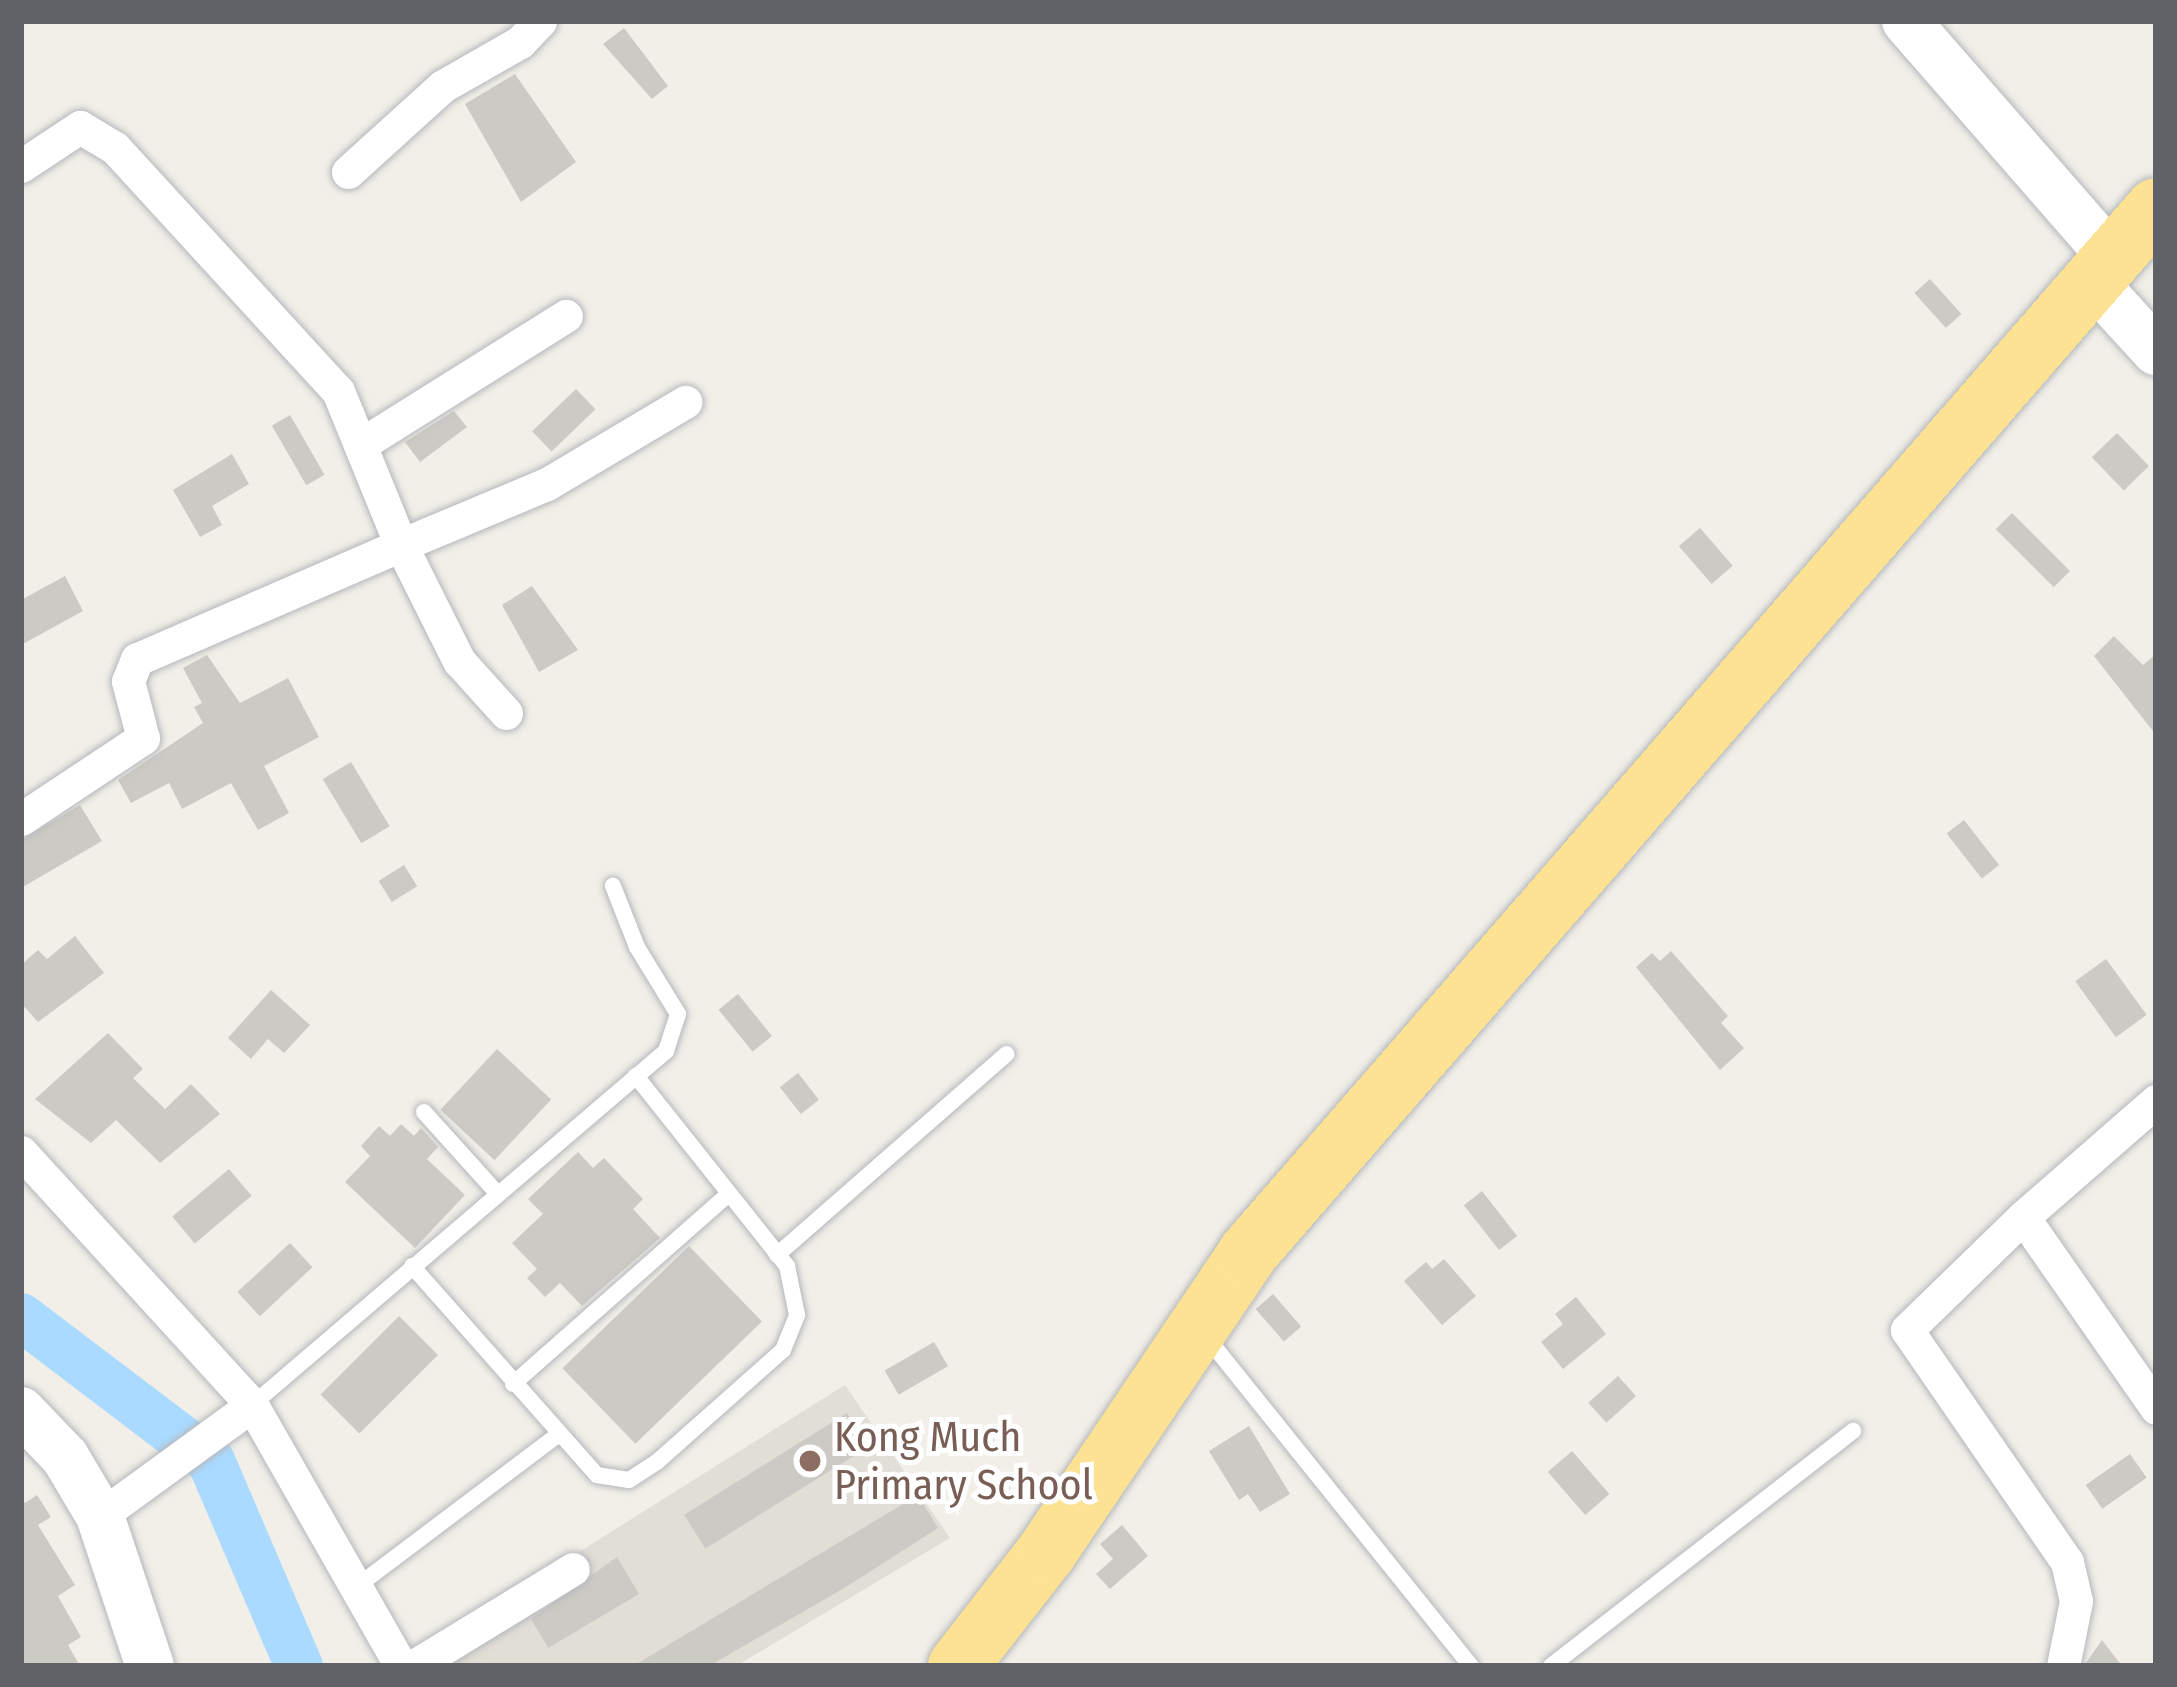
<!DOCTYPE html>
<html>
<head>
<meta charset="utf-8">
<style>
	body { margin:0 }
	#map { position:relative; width:2177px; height:1687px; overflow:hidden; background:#f1efe8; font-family:"Fira Sans Condensed",sans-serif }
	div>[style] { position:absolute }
	.education>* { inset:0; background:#e1ded6 }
	.river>* { height:48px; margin:-24px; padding:0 24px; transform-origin:24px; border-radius:24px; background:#aadaff }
	.building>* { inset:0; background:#cccac5; transform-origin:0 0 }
	.roads { filter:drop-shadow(0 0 3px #b5b8bc) drop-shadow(0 0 3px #b5b8bc) }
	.lane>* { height:16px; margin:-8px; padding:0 8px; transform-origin:8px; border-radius:8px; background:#fff }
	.street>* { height:33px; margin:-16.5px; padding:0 16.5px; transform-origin:16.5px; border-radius:16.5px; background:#fff }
	.secondary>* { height:48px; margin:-24px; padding:0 24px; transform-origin:24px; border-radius:24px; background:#fff }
	.highway>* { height:60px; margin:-30px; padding:0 30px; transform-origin:30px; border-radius:30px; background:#fde293 }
	.dots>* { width:33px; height:33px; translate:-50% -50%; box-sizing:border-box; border:6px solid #fff; border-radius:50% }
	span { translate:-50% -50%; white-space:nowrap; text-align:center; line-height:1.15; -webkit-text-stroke:10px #fff; paint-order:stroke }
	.education-label { font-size:42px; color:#785e54 }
	.left { translate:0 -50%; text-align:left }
	.frame { position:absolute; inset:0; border:24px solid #5f6368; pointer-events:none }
</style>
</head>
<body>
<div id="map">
	<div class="education">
		<i style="clip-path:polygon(845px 1385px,950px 1538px,736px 1666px,436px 1666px,426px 1648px)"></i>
	</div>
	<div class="river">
		<i style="left:21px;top:1317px;width:238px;rotate:37.2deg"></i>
		<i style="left:211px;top:1461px;width:223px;rotate:66.8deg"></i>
	</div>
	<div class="building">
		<i style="clip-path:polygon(624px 28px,668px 86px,652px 99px,603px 44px)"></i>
		<i style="clip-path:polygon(515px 74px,576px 162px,521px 202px,465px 104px)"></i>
		<i style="left:1930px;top:279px;width:47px;height:21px;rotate:48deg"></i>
		<i style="left:576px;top:389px;width:28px;height:61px;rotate:46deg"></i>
		<i style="clip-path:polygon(454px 411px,467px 427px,420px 462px,405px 442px)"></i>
		<i style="left:290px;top:415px;width:69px;height:21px;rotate:60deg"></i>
		<i style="left:2117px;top:433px;width:46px;height:35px;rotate:46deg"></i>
		<i style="clip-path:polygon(232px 454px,249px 484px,212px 506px,222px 525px,200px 537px,173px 490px)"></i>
		<i style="left:2012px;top:513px;width:82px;height:23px;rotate:45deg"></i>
		<i style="left:1700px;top:528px;width:50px;height:28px;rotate:49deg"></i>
		<i style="clip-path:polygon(65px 576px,83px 611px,21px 645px,21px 600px)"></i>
		<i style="clip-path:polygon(532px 586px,578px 650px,539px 672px,502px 605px)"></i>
		<i style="clip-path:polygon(2114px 636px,2143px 665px,2156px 654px,2156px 735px,2094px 656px)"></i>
		<i style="clip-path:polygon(207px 655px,240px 703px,288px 678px,319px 737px,264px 766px,289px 813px,258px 830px,231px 783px,182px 809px,169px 783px,131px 803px,118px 780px,203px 723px,194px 707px,202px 703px,183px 668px)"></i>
		<i style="left:351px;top:762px;width:75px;height:33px;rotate:59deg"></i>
		<i style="clip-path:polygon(80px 805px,102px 841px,21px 888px,21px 840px)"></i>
		<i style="left:1964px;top:820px;width:57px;height:22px;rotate:52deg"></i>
		<i style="left:404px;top:865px;width:25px;height:30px;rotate:58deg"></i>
		<i style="clip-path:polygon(75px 936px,104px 973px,38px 1022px,21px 1003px,21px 965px,38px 950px,47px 959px)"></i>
		<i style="clip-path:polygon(1671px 951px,1728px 1016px,1721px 1023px,1744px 1048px,1720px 1070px,1636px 967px,1652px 953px,1660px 961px)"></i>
		<i style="left:2106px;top:959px;width:69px;height:38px;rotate:54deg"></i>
		<i style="clip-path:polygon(271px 990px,310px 1025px,284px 1053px,268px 1039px,251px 1059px,228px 1038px)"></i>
		<i style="left:738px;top:994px;width:54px;height:25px;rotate:51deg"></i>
		<i style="clip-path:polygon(108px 1033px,143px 1069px,133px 1078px,165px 1109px,191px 1084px,220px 1114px,160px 1163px,116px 1120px,91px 1143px,35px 1099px)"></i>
		<i style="left:497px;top:1049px;width:74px;height:83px;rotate:43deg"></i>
		<i style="left:798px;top:1073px;width:34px;height:23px;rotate:52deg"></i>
		<i style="clip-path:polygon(401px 1124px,414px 1136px,421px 1128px,438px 1147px,427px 1159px,465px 1195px,415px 1248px,345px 1182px,370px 1156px,361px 1146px,379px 1126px,390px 1136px)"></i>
		<i style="clip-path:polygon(578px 1152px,593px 1168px,604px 1158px,643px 1199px,633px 1209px,660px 1238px,582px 1306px,560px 1283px,545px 1297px,527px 1278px,537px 1269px,512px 1243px,543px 1214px,528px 1199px)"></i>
		<i style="left:229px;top:1169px;width:35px;height:74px;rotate:50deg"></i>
		<i style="left:1482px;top:1191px;width:57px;height:23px;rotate:52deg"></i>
		<i style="left:290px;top:1243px;width:33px;height:72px;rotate:47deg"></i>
		<i style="left:689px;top:1246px;width:105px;height:176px;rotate:46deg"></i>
		<i style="clip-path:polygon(1444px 1259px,1476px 1296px,1442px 1325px,1404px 1281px,1426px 1262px,1432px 1269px)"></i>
		<i style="left:1273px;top:1294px;width:43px;height:23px;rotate:49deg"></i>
		<i style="clip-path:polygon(1576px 1297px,1606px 1334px,1563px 1369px,1541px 1342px,1563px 1324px,1555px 1314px)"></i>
		<i style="left:399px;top:1316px;width:55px;height:111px;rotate:45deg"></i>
		<i style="left:934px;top:1342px;width:28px;height:57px;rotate:60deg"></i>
		<i style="left:1618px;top:1376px;width:27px;height:40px;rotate:48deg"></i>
		<i style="left:847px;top:1413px;width:40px;height:192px;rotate:58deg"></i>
		<i style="clip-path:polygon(1249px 1426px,1290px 1494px,1260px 1512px,1248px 1494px,1239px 1500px,1209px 1451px)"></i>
		<i style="left:1572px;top:1451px;width:57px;height:32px;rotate:49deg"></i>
		<i style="left:2130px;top:1454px;width:29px;height:54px;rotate:55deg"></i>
		<i style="clip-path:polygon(37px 1495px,51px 1517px,38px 1525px,75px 1585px,58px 1596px,81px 1637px,68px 1645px,80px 1666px,21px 1666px,21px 1497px,25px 1503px)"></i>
		<i style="clip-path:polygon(918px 1495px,938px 1528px,846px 1587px,709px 1666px,633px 1666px)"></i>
		<i style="clip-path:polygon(1122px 1525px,1148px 1556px,1110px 1589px,1096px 1574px,1113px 1559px,1100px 1544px)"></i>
		<i style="clip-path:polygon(617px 1557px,639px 1594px,548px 1648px,531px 1619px)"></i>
		<i style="clip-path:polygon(2102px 1640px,2122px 1666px,2084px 1666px)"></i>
	</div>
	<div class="roads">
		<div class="lane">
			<i style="left:424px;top:1112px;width:109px;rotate:48deg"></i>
			<i style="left:777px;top:1255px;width:305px;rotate:-41.2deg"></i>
			<i style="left:412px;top:1266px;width:279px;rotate:48.5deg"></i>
			<i style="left:597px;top:1475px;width:32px;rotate:9deg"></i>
			<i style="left:629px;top:1480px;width:35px;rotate:-33deg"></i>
			<i style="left:658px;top:1461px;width:167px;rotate:-41.6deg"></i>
			<i style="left:783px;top:1350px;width:38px;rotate:-68deg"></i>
			<i style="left:797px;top:1315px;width:50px;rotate:-101.5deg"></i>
			<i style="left:787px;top:1266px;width:243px;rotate:-128.5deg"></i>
			<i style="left:1204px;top:1334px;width:426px;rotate:51.2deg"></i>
			<i style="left:513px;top:1384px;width:284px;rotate:-41.4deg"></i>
			<i style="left:252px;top:1405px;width:545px;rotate:-40.53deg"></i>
			<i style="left:666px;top:1051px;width:39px;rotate:-72deg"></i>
			<i style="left:678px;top:1014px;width:79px;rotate:-121.5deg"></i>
			<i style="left:637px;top:947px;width:66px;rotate:-111.5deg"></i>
			<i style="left:360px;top:1584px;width:248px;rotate:-37deg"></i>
			<i style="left:1551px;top:1666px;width:383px;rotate:-37.9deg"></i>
		</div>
		<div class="street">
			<i style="left:21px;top:166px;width:71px;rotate:-33.5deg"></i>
			<i style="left:80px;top:127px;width:41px;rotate:31deg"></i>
			<i style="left:115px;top:148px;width:330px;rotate:47.5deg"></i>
			<i style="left:338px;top:391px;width:166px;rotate:67.8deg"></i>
			<i style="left:401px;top:545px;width:288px;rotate:156.6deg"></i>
			<i style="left:137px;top:659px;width:24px;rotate:112deg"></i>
			<i style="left:128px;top:681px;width:59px;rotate:75.3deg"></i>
			<i style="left:143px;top:738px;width:146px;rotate:146.4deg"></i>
			<i style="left:348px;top:172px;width:128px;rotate:-42.2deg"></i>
			<i style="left:443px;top:86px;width:89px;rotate:-29.7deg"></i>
			<i style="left:520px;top:42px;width:29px;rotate:-46deg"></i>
			<i style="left:360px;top:445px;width:243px;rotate:-32.1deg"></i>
			<i style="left:506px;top:713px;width:70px;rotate:-132.1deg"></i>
			<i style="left:459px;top:661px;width:130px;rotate:-116.6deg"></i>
			<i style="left:401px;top:545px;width:158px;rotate:-22.7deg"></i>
			<i style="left:547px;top:484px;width:161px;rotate:-30.7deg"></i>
			<i style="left:2156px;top:1101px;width:176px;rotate:138.9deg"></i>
			<i style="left:2023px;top:1217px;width:233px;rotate:55.1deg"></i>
			<i style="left:21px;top:1152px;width:343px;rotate:47.6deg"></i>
			<i style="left:252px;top:1405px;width:301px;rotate:60.3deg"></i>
			<i style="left:2023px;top:1217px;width:162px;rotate:135.8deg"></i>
			<i style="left:1907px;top:1330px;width:282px;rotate:55.4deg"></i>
			<i style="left:2067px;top:1562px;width:40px;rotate:77deg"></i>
			<i style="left:2076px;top:1601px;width:66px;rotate:101.3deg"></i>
			<i style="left:100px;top:1516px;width:188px;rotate:-36.1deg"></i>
			<i style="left:414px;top:1666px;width:186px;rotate:-31.4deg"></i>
		</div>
		<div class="secondary">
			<i style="left:1906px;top:21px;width:315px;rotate:48.9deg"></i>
			<i style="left:2092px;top:281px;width:95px;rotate:47.6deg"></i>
			<i style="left:21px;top:1411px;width:64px;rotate:46.3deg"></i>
			<i style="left:65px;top:1457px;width:69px;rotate:59.3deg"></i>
			<i style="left:100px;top:1516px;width:158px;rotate:71.6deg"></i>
		</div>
		<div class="highway">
			<i style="left:958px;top:1666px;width:143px;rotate:-52.1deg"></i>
			<i style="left:1046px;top:1553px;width:362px;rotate:-56deg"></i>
			<i style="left:1248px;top:1253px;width:1384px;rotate:-49.01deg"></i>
		</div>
	</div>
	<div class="dots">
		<i style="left:810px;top:1461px;background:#8d6e63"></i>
	</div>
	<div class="education-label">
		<span class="left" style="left:834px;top:1461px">Kong Much<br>Primary School</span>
	</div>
	<div class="frame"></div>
</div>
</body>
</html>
